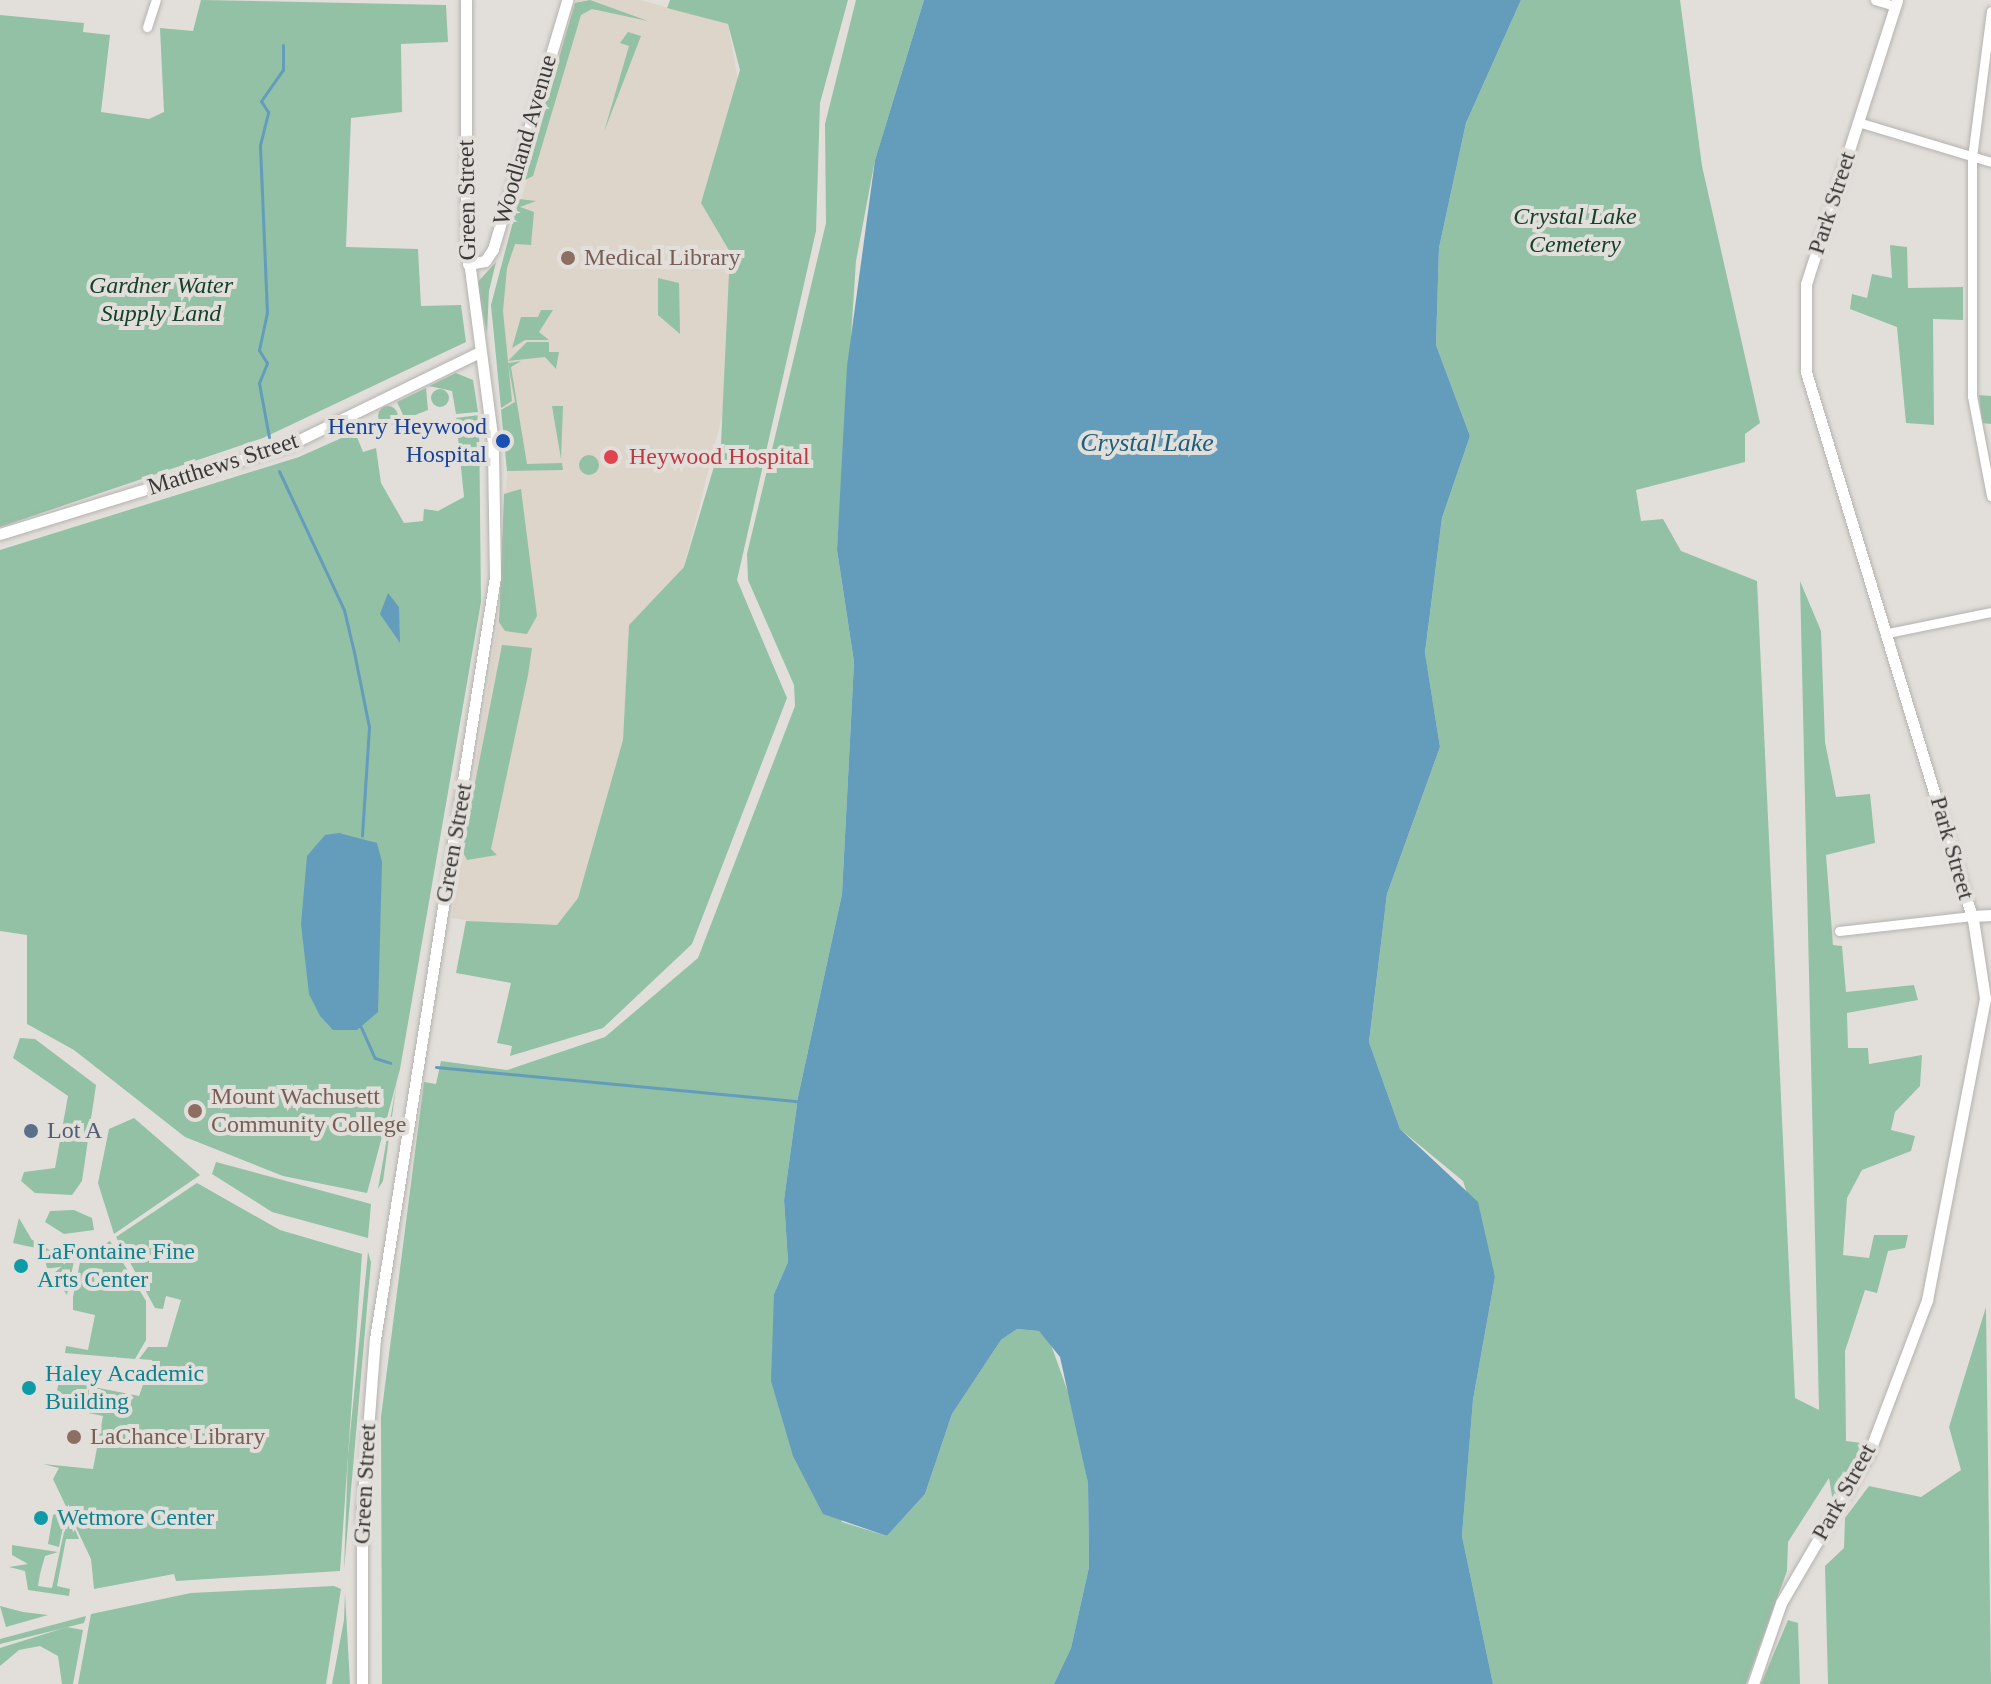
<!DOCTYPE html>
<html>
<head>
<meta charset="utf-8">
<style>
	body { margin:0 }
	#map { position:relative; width:1991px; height:1684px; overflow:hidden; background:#e2dfdb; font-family:"Times New Roman",serif }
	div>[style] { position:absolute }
	.built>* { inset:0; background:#ddd4ca }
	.green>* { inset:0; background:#93c1a5 }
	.round { border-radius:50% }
	.water>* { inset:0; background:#649dbb }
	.stream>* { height:3px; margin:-1.5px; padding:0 1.5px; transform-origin:1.5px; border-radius:1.5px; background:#649dbb }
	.roads { filter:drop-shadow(0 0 2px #b5b2ae) drop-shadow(0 0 2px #b5b2ae) }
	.minor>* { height:9px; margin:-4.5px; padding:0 4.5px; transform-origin:4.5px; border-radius:4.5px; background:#fff }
	.tertiary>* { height:11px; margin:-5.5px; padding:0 5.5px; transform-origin:5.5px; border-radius:5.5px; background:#fff }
	.dots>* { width:22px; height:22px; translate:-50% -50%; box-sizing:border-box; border:4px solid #e2dfdb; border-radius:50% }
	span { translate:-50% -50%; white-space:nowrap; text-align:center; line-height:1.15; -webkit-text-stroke:8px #e2dfdb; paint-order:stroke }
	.street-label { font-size:24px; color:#3b3a38 }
	.park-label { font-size:24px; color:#15412b; font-style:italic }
	.education-label { font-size:24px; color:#785e54 }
	.left { translate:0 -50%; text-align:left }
	.transit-label { font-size:24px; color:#164399 }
	.right { translate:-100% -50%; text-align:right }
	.health-label { font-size:24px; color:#be3a42 }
	.service-label { font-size:24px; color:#4e5e75 }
	.culture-label { font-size:24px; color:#0d838f }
	.water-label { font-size:26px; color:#195f7e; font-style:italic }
</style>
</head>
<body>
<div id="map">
	<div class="built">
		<i style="clip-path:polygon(577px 0,640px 0,728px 24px,739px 86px,701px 203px,730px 252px,725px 405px,684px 567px,629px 625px,623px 743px,578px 898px,557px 925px,513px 928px,452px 918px,501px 603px,507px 470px,492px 305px)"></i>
	</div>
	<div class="green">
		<i style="clip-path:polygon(201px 0,446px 5px,448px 42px,401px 44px,402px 112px,351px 118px,346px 247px,418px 249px,421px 306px,461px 305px,466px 342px,263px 438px,0 527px,0 15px,84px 23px,83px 32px,110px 35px,101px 112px,149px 119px,164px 112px,160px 28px,193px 31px)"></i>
		<i style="clip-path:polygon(590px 0,648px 21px,592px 9px,581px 15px,533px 176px,523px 181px,575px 3px)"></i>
		<i style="clip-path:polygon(670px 0,848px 0,820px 103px,816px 231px,737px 580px,787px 698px,692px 944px,603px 1028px,510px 1056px,512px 1046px,497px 1043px,511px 983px,456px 973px,466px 921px,557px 925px,578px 898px,623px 740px,629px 625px,684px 567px,721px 443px,730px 252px,701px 203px,740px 70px,728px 24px,667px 8px)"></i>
		<i style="clip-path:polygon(856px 0,924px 0,875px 160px,856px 261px,837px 550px,854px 662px,842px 894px,798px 1097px,784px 1200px,788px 1262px,774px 1294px,842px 1522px,887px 1536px,925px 1494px,952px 1414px,1001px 1340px,1017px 1329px,1039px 1331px,1050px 1342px,1074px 1409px,1088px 1483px,1089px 1567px,1071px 1648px,1054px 1684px,382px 1684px,381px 1417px,424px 1082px,436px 1084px,441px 1061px,507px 1070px,605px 1037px,698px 958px,795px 706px,794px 685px,748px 580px,747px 554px,826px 223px,825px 124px)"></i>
		<i style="clip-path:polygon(1521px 0,1680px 0,1702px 166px,1760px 423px,1745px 434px,1745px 462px,1636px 490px,1641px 521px,1663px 519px,1681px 551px,1757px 581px,1795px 1398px,1819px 1410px,1800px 581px,1821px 631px,1825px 742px,1836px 797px,1870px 794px,1875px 843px,1826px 855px,1833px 945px,1842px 946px,1846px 992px,1914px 985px,1918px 1000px,1847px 1013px,1848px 1048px,1868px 1048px,1869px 1064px,1922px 1055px,1920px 1086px,1895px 1112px,1891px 1130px,1915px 1136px,1911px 1151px,1862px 1170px,1847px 1198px,1843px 1255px,1869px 1258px,1874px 1235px,1908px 1235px,1905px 1248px,1888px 1251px,1877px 1293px,1865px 1290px,1845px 1351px,1846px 1441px,1869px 1444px,1833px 1502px,1829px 1478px,1788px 1542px,1787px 1571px,1746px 1684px,1493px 1684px,1462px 1536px,1473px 1400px,1495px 1277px,1463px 1181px,1400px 1129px,1369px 1042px,1387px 894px,1440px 747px,1425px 654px,1442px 518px,1470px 436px,1436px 345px,1439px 248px,1466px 123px)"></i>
		<i style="clip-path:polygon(628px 32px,641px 36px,604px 132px,629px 46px,620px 43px)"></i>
		<i style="clip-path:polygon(519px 199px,536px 201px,520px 207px,534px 212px,531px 245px,515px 244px,507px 268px,503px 311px,512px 401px,501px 408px,491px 305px)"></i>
		<i style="clip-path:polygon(1890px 245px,1907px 247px,1908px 288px,1963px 287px,1963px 320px,1933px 319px,1934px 425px,1906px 423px,1897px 327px,1850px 309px,1852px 294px,1867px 298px,1872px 274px,1892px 278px)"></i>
		<i style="clip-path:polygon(496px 262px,489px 291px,487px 333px,476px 284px)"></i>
		<i style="clip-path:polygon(658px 278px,679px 283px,680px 334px,658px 315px)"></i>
		<i style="clip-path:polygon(541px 310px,553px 310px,539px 332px,549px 340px,525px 340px,512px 348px,521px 317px,538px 317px)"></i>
		<i style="clip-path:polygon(527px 342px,549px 342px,549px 352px,559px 352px,556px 369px,545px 357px,508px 361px)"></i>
		<i style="clip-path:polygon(521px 361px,511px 367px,527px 464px,562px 463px,563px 470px,507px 471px,501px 410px,515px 402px,508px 363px)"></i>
		<i style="clip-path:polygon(456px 373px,473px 380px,478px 412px,456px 414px,452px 391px,429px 386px)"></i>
		<i style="clip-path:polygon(426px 388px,428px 410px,405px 419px,397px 402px)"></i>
		<i class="round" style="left:431px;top:389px;width:18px;height:18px"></i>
		<i style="clip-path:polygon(1979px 395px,1991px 396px,1991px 424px,1982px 423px)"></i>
		<i class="round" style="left:378px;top:406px;width:20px;height:20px"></i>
		<i style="clip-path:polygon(552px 406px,563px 406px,561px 459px)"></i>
		<i style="clip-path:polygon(479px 415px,481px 602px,400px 1069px,367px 1193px,283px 1176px,185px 1137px,74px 1050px,27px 1024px,27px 935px,0 931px,0 550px,299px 457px,355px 432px,363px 452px,376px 448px,381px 483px,404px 523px,423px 521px,424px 509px,438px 511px,464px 497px,456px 418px)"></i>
		<i class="round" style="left:579px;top:455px;width:20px;height:20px"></i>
		<i style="clip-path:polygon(521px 489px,537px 616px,527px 634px,505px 631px,499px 622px,504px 494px)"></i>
		<i style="clip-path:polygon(502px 645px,532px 648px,528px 675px,491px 849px,497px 855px,467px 860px,462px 850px)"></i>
		<i style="clip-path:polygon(20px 1038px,35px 1039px,96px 1085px,82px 1181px,72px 1195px,35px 1193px,21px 1181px,24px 1172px,55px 1168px,68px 1096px,13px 1058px)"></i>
		<i style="clip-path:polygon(397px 1081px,383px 1181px,378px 1189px)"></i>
		<i style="clip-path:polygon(134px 1118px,200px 1175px,114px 1234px,98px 1183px,109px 1129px)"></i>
		<i style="clip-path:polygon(216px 1162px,371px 1204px,368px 1238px,272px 1212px,212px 1174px)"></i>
		<i style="clip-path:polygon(197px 1183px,280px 1230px,362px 1254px,340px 1571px,176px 1581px,174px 1574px,94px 1589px,91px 1559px,53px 1479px,59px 1468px,43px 1464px,93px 1469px,103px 1416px,54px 1406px,62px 1365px,72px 1367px,69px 1382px,139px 1396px,152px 1360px,139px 1359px,148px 1347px,167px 1347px,181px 1300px,166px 1296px,163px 1309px,155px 1308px,116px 1237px)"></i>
		<i style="clip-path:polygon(74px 1210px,92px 1218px,94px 1230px,64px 1234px,45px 1222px,50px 1211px)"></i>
		<i style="clip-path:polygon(19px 1218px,32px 1240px,41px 1242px,66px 1266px,46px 1269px,45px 1250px,13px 1243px)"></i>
		<i style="clip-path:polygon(110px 1241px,146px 1301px,146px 1340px,135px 1359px,65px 1353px,66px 1346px,88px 1350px,95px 1315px,73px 1310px,73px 1297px,81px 1257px)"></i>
		<i style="clip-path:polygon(54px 1251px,75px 1256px,67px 1295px,53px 1274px,69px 1260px)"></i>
		<i style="clip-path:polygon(368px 1252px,371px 1262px,344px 1570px,348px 1455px)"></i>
		<i style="clip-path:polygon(1986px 1307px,1991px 1684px,1828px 1684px,1825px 1566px,1844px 1548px,1845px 1518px,1869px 1486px,1921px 1497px,1961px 1470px,1949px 1427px)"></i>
		<i style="clip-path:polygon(67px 1507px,59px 1547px,48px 1544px,53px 1515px)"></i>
		<i style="clip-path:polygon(68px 1513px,79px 1539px,66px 1539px,57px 1586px,70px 1589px,69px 1596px,28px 1590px,25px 1571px,9px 1567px,28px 1564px,12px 1555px,12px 1545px,58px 1552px,45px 1556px,40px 1574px,38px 1586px,52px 1588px)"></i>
		<i style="clip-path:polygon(334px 1586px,341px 1589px,326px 1684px,78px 1684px,91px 1614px,191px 1593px)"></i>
		<i style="clip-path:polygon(345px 1593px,350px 1684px,332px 1684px,344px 1620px)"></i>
		<i style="clip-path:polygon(0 1606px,23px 1612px,48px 1615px,6px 1627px)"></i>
		<i style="clip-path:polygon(86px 1616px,84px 1623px,0 1644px,0 1639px)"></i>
		<i style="clip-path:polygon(1788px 1620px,1798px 1623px,1800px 1684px,1761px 1684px)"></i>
		<i style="clip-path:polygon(67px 1627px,83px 1630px,73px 1684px,62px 1684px,58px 1656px,40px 1646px,19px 1650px,0 1666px,0 1648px)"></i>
	</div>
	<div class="water">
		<i style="clip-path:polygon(924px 0,1521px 0,1466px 123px,1439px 248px,1436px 345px,1470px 436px,1442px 518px,1425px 653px,1440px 747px,1387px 894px,1369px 1042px,1400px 1129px,1478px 1202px,1495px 1277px,1473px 1400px,1462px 1536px,1493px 1684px,1054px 1684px,1071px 1648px,1089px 1567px,1088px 1483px,1060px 1357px,1039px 1331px,1017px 1329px,1001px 1340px,952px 1414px,925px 1494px,887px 1536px,823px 1514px,793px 1456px,771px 1381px,774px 1294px,788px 1262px,784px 1200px,798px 1097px,842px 894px,854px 662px,837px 550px,847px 366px,875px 160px)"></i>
		<i style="clip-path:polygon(388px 593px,399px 607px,400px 643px,380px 614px)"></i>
		<i style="clip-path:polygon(339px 833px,377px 843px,382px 862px,378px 1012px,357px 1030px,333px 1030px,320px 1016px,309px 994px,301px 924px,307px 856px,325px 835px)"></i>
	</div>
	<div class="stream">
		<i style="left:269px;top:437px;width:55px;rotate:-100.5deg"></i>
		<i style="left:259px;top:383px;width:22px;rotate:-68deg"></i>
		<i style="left:267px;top:363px;width:15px;rotate:-122deg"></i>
		<i style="left:259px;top:350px;width:38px;rotate:-78deg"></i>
		<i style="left:267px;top:313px;width:168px;rotate:-92.4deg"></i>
		<i style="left:260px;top:145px;width:34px;rotate:-76deg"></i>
		<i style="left:268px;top:112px;width:13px;rotate:-122deg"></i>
		<i style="left:261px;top:101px;width:38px;rotate:-55deg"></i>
		<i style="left:283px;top:70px;width:25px;rotate:-90deg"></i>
		<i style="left:279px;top:471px;width:153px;rotate:64.9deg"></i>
		<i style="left:344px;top:610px;width:43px;rotate:76.6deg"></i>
		<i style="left:354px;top:652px;width:76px;rotate:78.7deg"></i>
		<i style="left:369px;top:727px;width:109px;rotate:93.7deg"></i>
		<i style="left:360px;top:1025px;width:36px;rotate:66deg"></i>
		<i style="left:375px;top:1058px;width:16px;rotate:18deg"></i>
		<i style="left:436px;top:1067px;width:363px;rotate:5.4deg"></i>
	</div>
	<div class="roads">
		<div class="minor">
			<i style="left:1875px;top:0;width:21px;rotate:17deg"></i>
			<i style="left:1991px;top:11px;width:147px;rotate:97.4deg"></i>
			<i style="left:1972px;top:157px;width:239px;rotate:90deg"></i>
			<i style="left:1972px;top:396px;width:102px;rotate:79.2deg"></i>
			<i style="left:147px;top:27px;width:28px;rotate:-72deg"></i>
			<i style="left:1858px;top:122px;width:139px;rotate:16.7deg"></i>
			<i style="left:1888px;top:633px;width:105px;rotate:-11.5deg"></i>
			<i style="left:1839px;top:931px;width:134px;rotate:-6.4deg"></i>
		</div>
		<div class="tertiary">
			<i style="left:468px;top:264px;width:17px;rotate:-10deg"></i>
			<i style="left:485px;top:261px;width:14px;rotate:-56deg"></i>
			<i style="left:493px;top:249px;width:260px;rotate:-73.4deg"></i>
			<i style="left:0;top:534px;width:302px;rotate:-17.1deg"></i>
			<i style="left:289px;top:445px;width:212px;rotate:-26deg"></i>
			<i style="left:1972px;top:916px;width:19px;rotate:-3deg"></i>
			<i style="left:362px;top:1684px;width:174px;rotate:-90deg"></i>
			<i style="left:362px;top:1510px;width:171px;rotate:-85.7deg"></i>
			<i style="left:375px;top:1339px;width:771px;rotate:-81.05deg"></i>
			<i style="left:495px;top:577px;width:134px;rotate:-90.9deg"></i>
			<i style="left:493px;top:443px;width:207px;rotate:-97.5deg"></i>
			<i style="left:466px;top:238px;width:238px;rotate:-90deg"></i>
			<i style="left:1753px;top:1684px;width:86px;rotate:-70.9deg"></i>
			<i style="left:1781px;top:1603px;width:174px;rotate:-59.6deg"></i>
			<i style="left:1869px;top:1453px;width:164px;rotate:-69.2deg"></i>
			<i style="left:1927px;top:1300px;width:308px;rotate:-79.1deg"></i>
			<i style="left:1985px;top:998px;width:79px;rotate:-98.7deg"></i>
			<i style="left:1973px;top:920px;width:573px;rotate:-106.95deg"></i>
			<i style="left:1806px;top:372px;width:88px;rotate:-90deg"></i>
			<i style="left:1806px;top:284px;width:298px;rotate:-72.2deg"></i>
		</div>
	</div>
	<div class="dots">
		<i style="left:568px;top:258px;background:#8d6e63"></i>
		<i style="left:503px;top:441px;background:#1a4fb4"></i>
		<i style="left:611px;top:457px;background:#e0444e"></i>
		<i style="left:195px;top:1111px;background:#8d6e63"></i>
		<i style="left:31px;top:1131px;background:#5c6f8a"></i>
		<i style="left:21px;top:1266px;background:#0f9aa8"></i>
		<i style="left:29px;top:1388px;background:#0f9aa8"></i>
		<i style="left:74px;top:1437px;background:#8d6e63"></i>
		<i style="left:41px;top:1518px;background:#0f9aa8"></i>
	</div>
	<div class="street-label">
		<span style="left:525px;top:140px;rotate:-74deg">Woodland Avenue</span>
		<span style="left:467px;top:200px;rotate:-91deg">Green Street</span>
		<span style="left:1832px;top:203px;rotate:-72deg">Park Street</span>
		<span style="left:223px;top:464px;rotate:-18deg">Matthews Street</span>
		<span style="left:454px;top:843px;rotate:-80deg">Green Street</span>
		<span style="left:1952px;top:848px;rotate:74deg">Park Street</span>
		<span style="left:365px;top:1484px;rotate:-87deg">Green Street</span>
		<span style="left:1844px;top:1492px;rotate:-61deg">Park Street</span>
	</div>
	<div class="park-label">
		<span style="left:1575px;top:231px">Crystal Lake<br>Cemetery</span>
		<span style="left:161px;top:300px">Gardner Water<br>Supply Land</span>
	</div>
	<div class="education-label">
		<span class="left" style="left:584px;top:258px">Medical Library</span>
		<span class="left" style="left:211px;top:1111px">Mount Wachusett<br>Community College</span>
		<span class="left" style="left:90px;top:1437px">LaChance Library</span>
	</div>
	<div class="transit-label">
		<span class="right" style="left:487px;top:441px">Henry Heywood<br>Hospital</span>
	</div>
	<div class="health-label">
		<span class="left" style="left:629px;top:457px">Heywood Hospital</span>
	</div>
	<div class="service-label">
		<span class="left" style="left:47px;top:1131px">Lot A</span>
	</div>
	<div class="culture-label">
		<span class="left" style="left:37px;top:1266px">LaFontaine Fine<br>Arts Center</span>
		<span class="left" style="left:45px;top:1388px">Haley Academic<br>Building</span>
		<span class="left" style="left:57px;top:1518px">Wetmore Center</span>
	</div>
	<div class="water-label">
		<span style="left:1147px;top:443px">Crystal Lake</span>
	</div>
</div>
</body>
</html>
